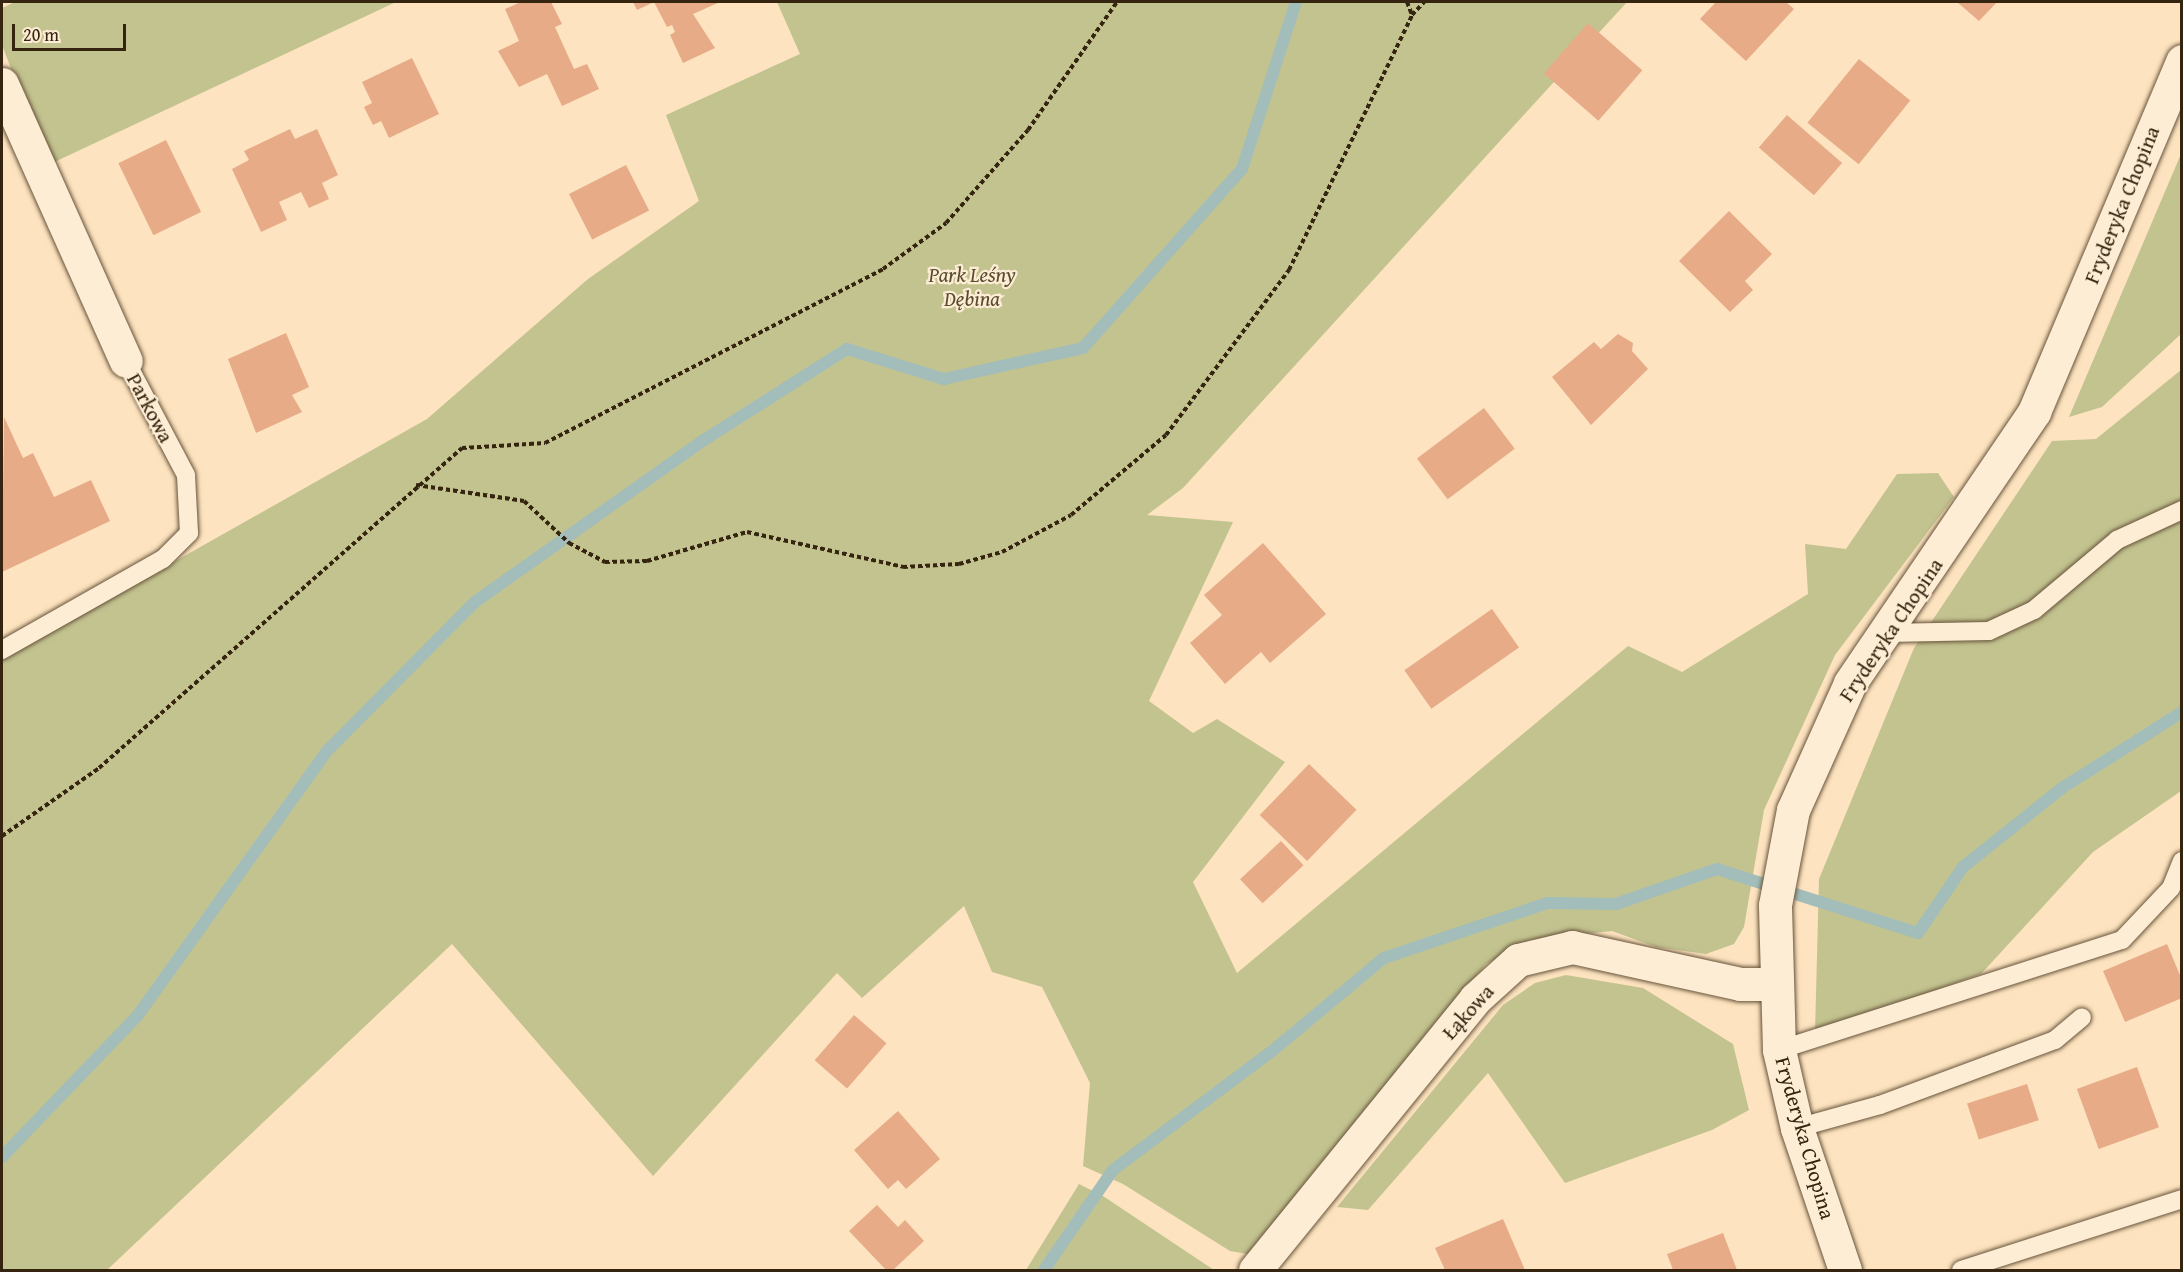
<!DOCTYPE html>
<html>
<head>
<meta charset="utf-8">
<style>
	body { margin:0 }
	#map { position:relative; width:2183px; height:1272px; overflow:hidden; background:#fde3bf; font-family:"Gentium Book Plus",serif }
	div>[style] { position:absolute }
	.green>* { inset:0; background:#c3c390 }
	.stream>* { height:12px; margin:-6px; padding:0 6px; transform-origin:6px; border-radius:6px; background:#a2bdba }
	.building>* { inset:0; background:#e7ab88; transform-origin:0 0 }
	.path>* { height:4px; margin-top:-2px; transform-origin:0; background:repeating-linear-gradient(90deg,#35240f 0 4.5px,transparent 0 7.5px) }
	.roads { filter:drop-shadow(0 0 2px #67543b) drop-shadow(0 0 2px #67543b) }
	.service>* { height:18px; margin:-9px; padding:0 9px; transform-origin:9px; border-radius:9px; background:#feedd5 }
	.minor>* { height:33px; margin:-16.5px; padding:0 16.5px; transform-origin:16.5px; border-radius:16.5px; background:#feedd5 }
	.tertiary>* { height:33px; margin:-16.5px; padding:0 16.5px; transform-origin:16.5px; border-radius:16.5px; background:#feedd5 }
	span { translate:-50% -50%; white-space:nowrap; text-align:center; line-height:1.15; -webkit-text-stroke:4.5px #feedd5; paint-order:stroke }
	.street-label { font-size:21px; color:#35240f }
	.park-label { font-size:21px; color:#584c2f; font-style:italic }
	.frame { position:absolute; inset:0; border:3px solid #35240f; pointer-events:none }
	.scale { position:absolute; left:12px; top:24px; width:114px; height:27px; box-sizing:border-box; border:3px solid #35240f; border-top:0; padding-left:8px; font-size:18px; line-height:21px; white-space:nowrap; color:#35240f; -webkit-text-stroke:4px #feedd5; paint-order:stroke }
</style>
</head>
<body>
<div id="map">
	<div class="green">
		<i style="clip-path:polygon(15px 2px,396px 2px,48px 165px,2px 45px,2px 8px)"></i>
		<i style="clip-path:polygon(777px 2px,1627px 2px,1183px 488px,1147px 515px,1233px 522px,1149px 701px,1193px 733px,1217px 719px,1285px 762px,1193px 882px,1237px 973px,1628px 646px,1682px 672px,1808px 594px,1805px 544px,1846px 549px,1897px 474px,1938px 473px,1954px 497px,1835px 655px,1764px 810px,1744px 927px,1734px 944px,1706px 954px,1656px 947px,1612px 931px,1529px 940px,1486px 964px,1253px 1255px,1230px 1251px,1123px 1184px,1083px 1166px,1090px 1083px,1042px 987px,992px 972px,964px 906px,862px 998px,837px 973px,653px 1176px,452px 944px,107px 1270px,2px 1270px,2px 659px,427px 419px,588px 279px,699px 201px,666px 115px,800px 54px)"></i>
		<i style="clip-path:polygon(2181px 154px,2181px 334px,2102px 407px,2069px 417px)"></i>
		<i style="clip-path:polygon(2181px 370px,2181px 791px,2093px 852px,1981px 974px,1815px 1033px,1819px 879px,1914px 648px,2052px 441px,2096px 439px)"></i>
		<i style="clip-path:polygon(1566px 975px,1643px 988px,1733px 1044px,1749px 1110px,1712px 1130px,1565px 1183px,1488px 1073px,1368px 1210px,1337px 1207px,1503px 1005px,1535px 983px)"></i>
		<i style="clip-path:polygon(1079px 1184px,1103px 1196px,1214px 1270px,1026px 1270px)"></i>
	</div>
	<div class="stream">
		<i style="left:2px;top:1157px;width:197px;rotate:-46.2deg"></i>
		<i style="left:138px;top:1015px;width:323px;rotate:-54.4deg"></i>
		<i style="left:326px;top:752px;width:211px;rotate:-45.2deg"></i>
		<i style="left:475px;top:602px;width:281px;rotate:-35.3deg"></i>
		<i style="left:704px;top:440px;width:169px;rotate:-32.5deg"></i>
		<i style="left:847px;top:349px;width:102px;rotate:17.2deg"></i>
		<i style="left:944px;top:379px;width:142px;rotate:-12.6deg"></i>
		<i style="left:1083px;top:348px;width:239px;rotate:-48.4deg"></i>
		<i style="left:1242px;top:169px;width:176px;rotate:-72.1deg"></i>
		<i style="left:1044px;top:1270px;width:121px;rotate:-55.4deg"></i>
		<i style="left:1113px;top:1170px;width:197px;rotate:-36.8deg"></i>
		<i style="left:1271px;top:1052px;width:147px;rotate:-39.8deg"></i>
		<i style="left:1384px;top:958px;width:172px;rotate:-18.6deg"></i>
		<i style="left:1547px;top:903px;width:69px;rotate:0.8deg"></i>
		<i style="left:1616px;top:904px;width:107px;rotate:-19.1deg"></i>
		<i style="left:1717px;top:869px;width:211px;rotate:17.7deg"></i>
		<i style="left:1918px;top:933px;width:80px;rotate:-55.7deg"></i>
		<i style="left:1963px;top:867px;width:127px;rotate:-38.6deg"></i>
		<i style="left:2062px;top:788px;width:142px;rotate:-32.3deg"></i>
	</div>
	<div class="building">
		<i style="clip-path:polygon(521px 2px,551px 2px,562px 24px,555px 27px,574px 69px,587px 64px,599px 89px,562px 106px,547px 74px,519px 87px,498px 51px,519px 41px,505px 9px)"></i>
		<i style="clip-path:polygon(633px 2px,720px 2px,693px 14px,715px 48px,683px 63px,670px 35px,675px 32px,672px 25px,667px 27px,654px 2px,637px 10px)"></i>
		<i style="clip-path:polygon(1716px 2px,1786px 2px,1794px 9px,1746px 61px,1700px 19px)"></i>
		<i style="clip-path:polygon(1957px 2px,1997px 2px,1979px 21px)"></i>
		<i style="left:1588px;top:23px;width:72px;height:67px;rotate:41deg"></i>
		<i style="clip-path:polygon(412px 58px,439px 114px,389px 138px,381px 121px,373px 125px,364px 107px,372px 103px,362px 82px)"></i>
		<i style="left:1859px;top:59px;width:66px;height:82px;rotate:39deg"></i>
		<i style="left:1787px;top:115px;width:73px;height:43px;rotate:41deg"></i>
		<i style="clip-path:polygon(290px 129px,295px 139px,317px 129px,338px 175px,322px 183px,329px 199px,309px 208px,301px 192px,279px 202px,287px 220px,261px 232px,232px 169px,249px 160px,244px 151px)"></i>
		<i style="left:166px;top:140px;width:80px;height:53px;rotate:64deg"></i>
		<i style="left:626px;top:165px;width:51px;height:64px;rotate:63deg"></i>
		<i style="clip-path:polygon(1729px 211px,1772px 254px,1745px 281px,1753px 290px,1730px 312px,1679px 261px)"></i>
		<i style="clip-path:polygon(286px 333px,309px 387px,292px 395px,302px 412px,256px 433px,228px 359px)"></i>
		<i style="clip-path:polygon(1618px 334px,1633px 343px,1632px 351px,1648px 369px,1591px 425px,1552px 377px,1594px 342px,1601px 349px)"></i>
		<i style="left:1484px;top:408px;width:51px;height:84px;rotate:53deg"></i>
		<i style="clip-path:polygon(4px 417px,23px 458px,33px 453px,54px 497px,91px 480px,110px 521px,2px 572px)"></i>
		<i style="clip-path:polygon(1263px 543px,1326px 614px,1270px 663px,1261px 652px,1225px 684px,1190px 643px,1222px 615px,1204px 595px)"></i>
		<i style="left:1492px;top:609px;width:47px;height:107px;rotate:55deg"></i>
		<i style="left:1309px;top:764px;width:66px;height:71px;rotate:44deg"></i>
		<i style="left:1281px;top:841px;width:33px;height:56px;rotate:47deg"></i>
		<i style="clip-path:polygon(2167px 944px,2182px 980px,2182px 998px,2125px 1022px,2103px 971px)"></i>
		<i style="left:854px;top:1015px;width:43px;height:60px;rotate:41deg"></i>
		<i style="left:2137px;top:1067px;width:64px;height:64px;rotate:70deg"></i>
		<i style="left:2027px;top:1084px;width:38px;height:63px;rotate:72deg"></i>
		<i style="clip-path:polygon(898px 1111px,940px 1159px,906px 1189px,898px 1180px,888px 1189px,854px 1150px)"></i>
		<i style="clip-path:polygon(877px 1205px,898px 1227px,905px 1220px,924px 1241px,893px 1270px,886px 1270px,849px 1231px)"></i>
		<i style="clip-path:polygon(1503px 1219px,1525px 1270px,1445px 1270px,1435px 1248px)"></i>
		<i style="clip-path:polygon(1723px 1233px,1737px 1270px,1673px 1270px,1667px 1254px)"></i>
	</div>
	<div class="path">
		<i style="left:1407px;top:2px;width:14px;rotate:69deg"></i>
		<i style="left:416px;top:485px;width:109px;rotate:8.4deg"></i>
		<i style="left:524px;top:501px;width:62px;rotate:43deg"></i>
		<i style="left:569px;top:543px;width:41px;rotate:27.8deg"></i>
		<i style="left:605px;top:562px;width:42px;rotate:-1.4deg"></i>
		<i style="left:647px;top:561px;width:104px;rotate:-16.2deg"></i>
		<i style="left:747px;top:532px;width:160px;rotate:12.6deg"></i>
		<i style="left:903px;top:567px;width:56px;rotate:-3.1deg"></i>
		<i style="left:959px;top:564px;width:45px;rotate:-15.6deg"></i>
		<i style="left:1002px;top:552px;width:78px;rotate:-28.2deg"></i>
		<i style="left:1071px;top:515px;width:124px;rotate:-40.1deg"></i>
		<i style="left:1166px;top:435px;width:206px;rotate:-53.3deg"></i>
		<i style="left:1289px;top:270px;width:283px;rotate:-64.2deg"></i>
		<i style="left:1412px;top:15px;width:18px;rotate:-47deg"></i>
		<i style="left:2px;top:836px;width:118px;rotate:-35deg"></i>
		<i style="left:99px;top:768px;width:484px;rotate:-41.4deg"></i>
		<i style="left:462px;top:448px;width:83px;rotate:-3.4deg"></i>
		<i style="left:545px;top:443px;width:380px;rotate:-27.2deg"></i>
		<i style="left:883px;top:269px;width:78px;rotate:-36.1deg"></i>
		<i style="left:946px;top:223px;width:124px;rotate:-48.6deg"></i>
		<i style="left:1028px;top:130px;width:156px;rotate:-55.2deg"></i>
	</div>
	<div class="roads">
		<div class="service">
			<i style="left:1886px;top:633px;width:103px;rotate:-1.1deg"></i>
			<i style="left:1989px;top:631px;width:50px;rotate:-25deg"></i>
			<i style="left:2034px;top:610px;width:109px;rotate:-40.1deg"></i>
			<i style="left:2117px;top:540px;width:72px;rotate:-24.8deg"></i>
			<i style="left:2px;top:650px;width:185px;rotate:-29.5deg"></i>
			<i style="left:163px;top:559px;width:37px;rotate:-45deg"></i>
			<i style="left:189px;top:533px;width:58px;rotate:-93deg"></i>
			<i style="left:186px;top:475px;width:129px;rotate:-117.8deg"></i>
			<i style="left:1779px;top:1050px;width:360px;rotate:-17.8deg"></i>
			<i style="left:2122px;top:940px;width:71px;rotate:-46.7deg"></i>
			<i style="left:2171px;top:888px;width:29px;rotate:-68deg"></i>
			<i style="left:1797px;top:1128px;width:86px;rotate:-15.5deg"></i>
			<i style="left:1880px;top:1105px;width:187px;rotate:-20.4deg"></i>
			<i style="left:2055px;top:1040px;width:35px;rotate:-40deg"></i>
			<i style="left:1961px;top:1270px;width:232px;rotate:-17.8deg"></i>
		</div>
		<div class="minor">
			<i style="left:2px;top:84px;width:303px;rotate:65.9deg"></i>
			<i style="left:1255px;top:1270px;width:349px;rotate:-50.9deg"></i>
			<i style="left:1475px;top:999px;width:58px;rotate:-42.2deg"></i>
			<i style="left:1518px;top:960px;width:56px;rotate:-13.5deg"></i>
			<i style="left:1572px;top:947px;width:172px;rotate:12.4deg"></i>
			<i style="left:1740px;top:984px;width:34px"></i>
		</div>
		<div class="tertiary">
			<i style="left:1845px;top:1270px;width:150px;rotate:-108.7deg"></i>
			<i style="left:1797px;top:1128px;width:80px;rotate:-103deg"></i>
			<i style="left:1779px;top:1050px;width:145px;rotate:-91.6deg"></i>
			<i style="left:1775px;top:905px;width:97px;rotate:-79.3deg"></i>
			<i style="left:1793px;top:810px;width:139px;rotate:-65.8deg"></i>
			<i style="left:1850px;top:683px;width:328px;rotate:-55.8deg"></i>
			<i style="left:2034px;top:412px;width:381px;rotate:-67.1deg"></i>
		</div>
	</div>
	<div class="street-label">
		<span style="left:2122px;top:205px;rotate:-68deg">Fryderyka Chopina</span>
		<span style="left:150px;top:408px;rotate:62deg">Parkowa</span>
		<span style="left:1891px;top:630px;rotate:-56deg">Fryderyka Chopina</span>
		<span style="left:1468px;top:1012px;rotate:-48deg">Łąkowa</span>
		<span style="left:1805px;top:1138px;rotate:74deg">Fryderyka Chopina</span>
	</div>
	<div class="park-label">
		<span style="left:972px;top:287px">Park Leśny<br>Dębina</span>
	</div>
	<div class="frame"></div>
	<div class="scale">20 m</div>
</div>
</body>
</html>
